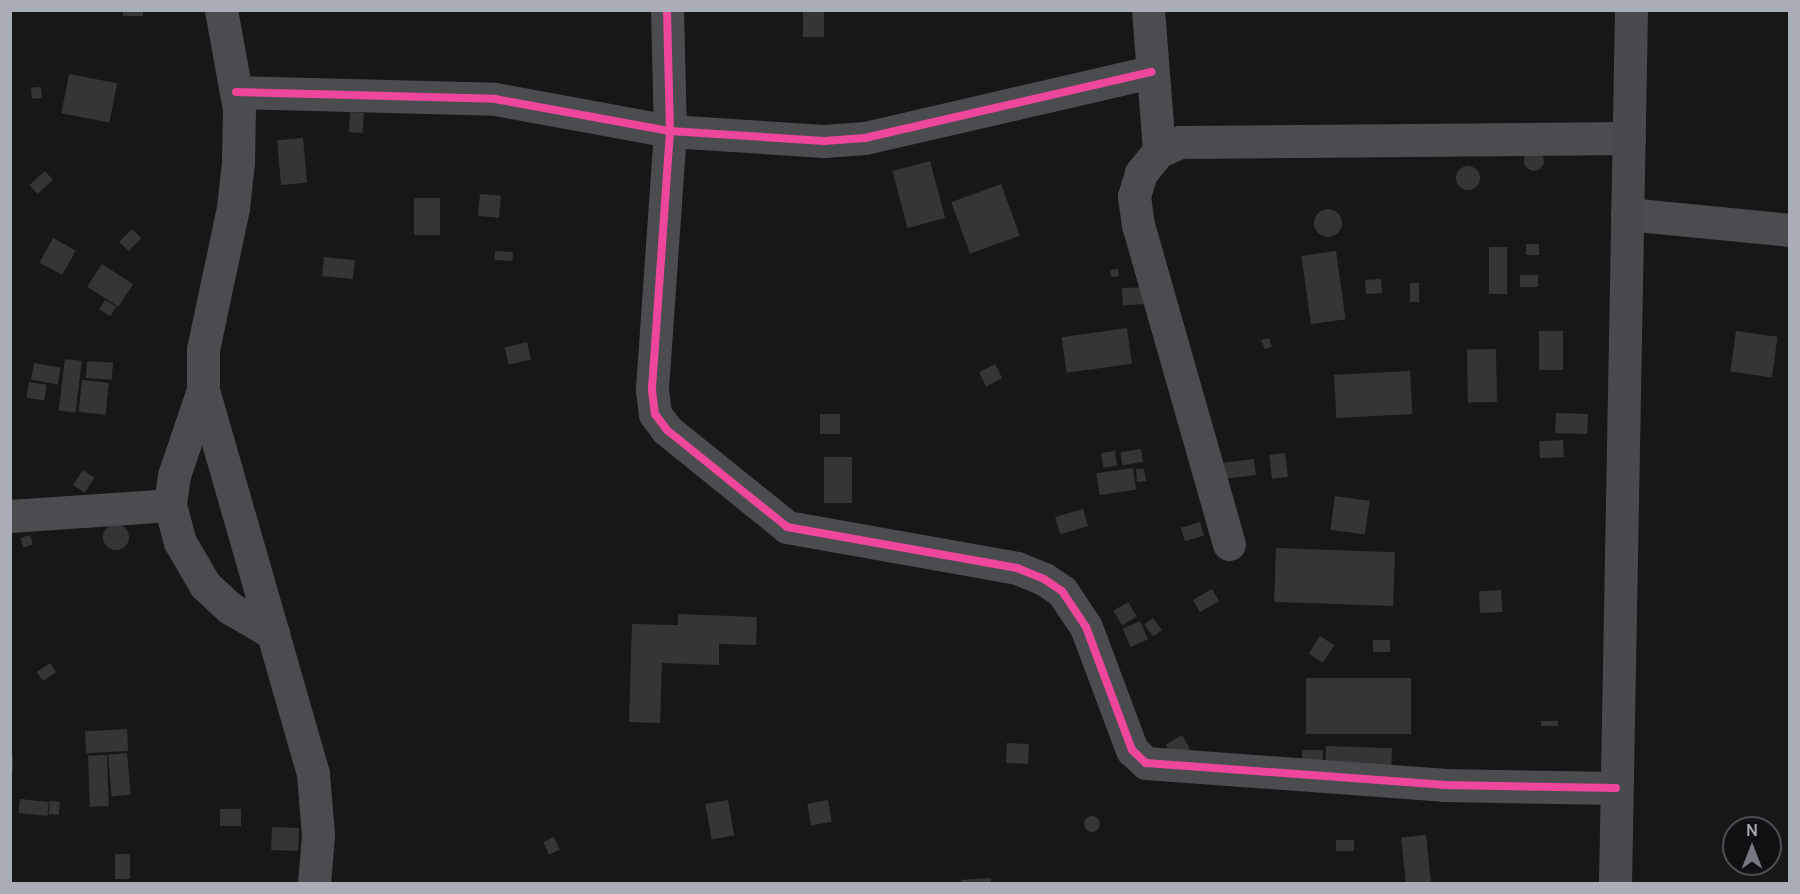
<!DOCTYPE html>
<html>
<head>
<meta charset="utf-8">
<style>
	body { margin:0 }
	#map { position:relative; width:1800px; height:894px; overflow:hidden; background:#171717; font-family:Manrope,sans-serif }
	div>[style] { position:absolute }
	.building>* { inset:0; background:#353536; transform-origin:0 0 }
	.round { border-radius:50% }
	.street>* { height:33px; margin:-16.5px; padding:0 16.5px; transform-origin:16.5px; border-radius:16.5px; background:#4b4c50 }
	.secondary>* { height:33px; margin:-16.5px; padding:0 16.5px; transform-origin:16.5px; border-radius:16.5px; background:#4a4a4e }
	.cycleway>* { height:8px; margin:-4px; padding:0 4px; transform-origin:4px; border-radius:4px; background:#ed469a }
	span { translate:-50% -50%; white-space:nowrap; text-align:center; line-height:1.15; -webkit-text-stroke:4.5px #111113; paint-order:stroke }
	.frame { position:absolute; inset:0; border:12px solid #a8adb8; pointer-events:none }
	.north { position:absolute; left:1722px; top:816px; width:60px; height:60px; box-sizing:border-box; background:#111113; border:2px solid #4d4f55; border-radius:50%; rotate:0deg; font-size:16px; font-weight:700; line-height:24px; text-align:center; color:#a8adb8 }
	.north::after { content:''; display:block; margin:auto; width:21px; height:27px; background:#757880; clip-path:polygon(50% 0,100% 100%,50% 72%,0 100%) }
</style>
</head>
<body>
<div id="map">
	<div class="building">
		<i style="left:123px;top:10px;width:20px;height:6px"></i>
		<i style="left:803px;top:10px;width:21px;height:27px"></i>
		<i style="left:69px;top:74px;width:49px;height:40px;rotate:11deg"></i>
		<i style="left:41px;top:87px;width:11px;height:10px;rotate:85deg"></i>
		<i style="left:350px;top:112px;width:14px;height:20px;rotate:4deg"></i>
		<i style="left:303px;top:138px;width:45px;height:26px;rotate:85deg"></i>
		<i class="round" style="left:1524px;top:151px;width:20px;height:20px"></i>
		<i style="left:930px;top:161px;width:59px;height:39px;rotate:75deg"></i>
		<i class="round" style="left:1456px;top:166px;width:24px;height:24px"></i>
		<i style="left:45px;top:171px;width:12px;height:21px;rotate:48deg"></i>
		<i style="left:1001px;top:184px;width:55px;height:53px;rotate:70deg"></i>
		<i style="left:480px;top:194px;width:21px;height:22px;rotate:5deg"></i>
		<i style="left:414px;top:198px;width:26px;height:37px"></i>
		<i class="round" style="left:1314px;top:209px;width:28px;height:28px"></i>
		<i style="left:132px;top:229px;width:13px;height:18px;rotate:45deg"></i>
		<i style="left:53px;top:238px;width:26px;height:28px;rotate:29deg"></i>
		<i style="left:1526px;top:244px;width:13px;height:11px"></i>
		<i style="left:1489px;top:247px;width:18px;height:47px"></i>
		<i style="left:495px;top:251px;width:18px;height:9px;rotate:3deg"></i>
		<i style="left:1336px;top:251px;width:69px;height:35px;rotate:82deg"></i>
		<i style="left:324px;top:257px;width:31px;height:19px;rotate:6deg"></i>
		<i style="left:102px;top:264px;width:37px;height:27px;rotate:33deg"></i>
		<i style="left:1118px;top:269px;width:7px;height:8px;rotate:82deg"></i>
		<i style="left:1520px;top:275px;width:18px;height:12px"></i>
		<i style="left:1381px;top:279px;width:14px;height:16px;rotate:86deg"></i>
		<i style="left:1410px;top:283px;width:9px;height:19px"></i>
		<i style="left:1146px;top:287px;width:17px;height:24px;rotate:87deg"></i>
		<i style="left:105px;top:300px;width:13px;height:11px;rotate:32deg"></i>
		<i style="left:1127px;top:328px;width:36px;height:66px;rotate:82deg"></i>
		<i style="left:1539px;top:331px;width:24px;height:39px"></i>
		<i style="left:1736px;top:331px;width:42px;height:41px;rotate:8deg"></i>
		<i style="clip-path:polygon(1269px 338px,1272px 347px,1265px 349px,1261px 340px)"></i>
		<i style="left:527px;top:342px;width:18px;height:23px;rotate:77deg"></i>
		<i style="left:1496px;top:349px;width:53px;height:29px;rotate:89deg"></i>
		<i style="left:65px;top:359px;width:17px;height:52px;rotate:7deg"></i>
		<i style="left:87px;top:361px;width:26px;height:17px;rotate:4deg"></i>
		<i style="left:34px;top:363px;width:27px;height:17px;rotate:10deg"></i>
		<i style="left:995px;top:364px;width:16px;height:18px;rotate:63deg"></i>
		<i style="left:1410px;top:371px;width:43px;height:76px;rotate:87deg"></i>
		<i style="left:82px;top:380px;width:27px;height:32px;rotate:6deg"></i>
		<i style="left:29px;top:382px;width:18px;height:16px;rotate:9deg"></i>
		<i style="left:1556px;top:413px;width:32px;height:20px;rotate:2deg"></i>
		<i style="left:820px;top:414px;width:20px;height:20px"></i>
		<i style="left:1563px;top:440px;width:17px;height:24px;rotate:87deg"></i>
		<i style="left:1141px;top:449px;width:13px;height:21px;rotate:81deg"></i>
		<i style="left:1115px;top:451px;width:15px;height:14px;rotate:82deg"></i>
		<i style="left:1285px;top:453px;width:24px;height:16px;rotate:83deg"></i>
		<i style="left:824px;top:457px;width:28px;height:46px"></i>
		<i style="left:1254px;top:459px;width:16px;height:35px;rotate:83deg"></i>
		<i style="left:1133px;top:468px;width:22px;height:37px;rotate:82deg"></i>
		<i style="clip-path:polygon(1136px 469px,1144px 469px,1146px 481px,1137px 482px)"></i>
		<i style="left:83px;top:470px;width:14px;height:18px;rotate:34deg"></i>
		<i style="left:1335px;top:496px;width:35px;height:34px;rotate:8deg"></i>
		<i style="left:1083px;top:509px;width:18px;height:29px;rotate:74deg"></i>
		<i style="left:1200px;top:522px;width:14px;height:20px;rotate:73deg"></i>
		<i class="round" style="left:103px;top:524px;width:26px;height:26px"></i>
		<i style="left:30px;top:535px;width:10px;height:10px;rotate:73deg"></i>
		<i style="left:1276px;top:548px;width:119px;height:54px;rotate:2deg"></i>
		<i style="left:1212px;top:589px;width:14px;height:22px;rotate:60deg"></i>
		<i style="left:1501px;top:590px;width:22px;height:22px;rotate:87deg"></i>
		<i style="left:1128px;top:602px;width:17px;height:17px;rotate:59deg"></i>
		<i style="clip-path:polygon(678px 614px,757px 617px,756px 645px,719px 644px,719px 665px,662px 663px,660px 723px,629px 722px,632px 624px,678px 625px)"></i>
		<i style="left:1153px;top:618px;width:15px;height:11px;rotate:53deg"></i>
		<i style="left:1140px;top:621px;width:20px;height:19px;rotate:66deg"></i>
		<i style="left:1320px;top:636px;width:17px;height:21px;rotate:33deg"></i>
		<i style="left:1373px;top:640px;width:17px;height:12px"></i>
		<i style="left:50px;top:663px;width:11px;height:16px;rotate:56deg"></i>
		<i style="left:1306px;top:678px;width:105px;height:56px"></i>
		<i style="left:1558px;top:721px;width:5px;height:17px;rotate:90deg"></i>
		<i style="left:127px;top:729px;width:22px;height:42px;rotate:87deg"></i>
		<i style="left:1182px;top:735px;width:16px;height:19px;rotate:60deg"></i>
		<i style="left:1007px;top:743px;width:22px;height:20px;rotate:3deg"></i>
		<i style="left:1326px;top:746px;width:66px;height:25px;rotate:2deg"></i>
		<i style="left:1302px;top:750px;width:21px;height:17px"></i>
		<i style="left:127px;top:753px;width:42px;height:19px;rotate:85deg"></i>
		<i style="left:107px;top:755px;width:51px;height:19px;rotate:88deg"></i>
		<i style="left:10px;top:756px;width:3px;height:15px"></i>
		<i style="left:20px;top:799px;width:29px;height:14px;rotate:6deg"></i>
		<i style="left:728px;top:800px;width:36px;height:23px;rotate:80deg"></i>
		<i style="left:828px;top:800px;width:22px;height:21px;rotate:80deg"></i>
		<i style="left:50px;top:801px;width:10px;height:13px;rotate:6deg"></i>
		<i style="left:220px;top:809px;width:21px;height:17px"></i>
		<i class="round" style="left:1084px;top:816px;width:16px;height:16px"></i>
		<i style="left:272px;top:827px;width:27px;height:23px;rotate:2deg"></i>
		<i style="left:1426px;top:835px;width:49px;height:25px;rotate:84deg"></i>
		<i style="left:554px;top:837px;width:14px;height:12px;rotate:65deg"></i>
		<i style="left:1336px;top:840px;width:18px;height:11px"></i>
		<i style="left:130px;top:854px;width:25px;height:15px;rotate:90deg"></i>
		<i style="clip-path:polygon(991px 878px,991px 884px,962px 884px,961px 880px)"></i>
	</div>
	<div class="street">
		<i style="left:221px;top:10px;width:101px;rotate:79.7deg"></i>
		<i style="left:239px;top:109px;width:53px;rotate:91.1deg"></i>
		<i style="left:238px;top:162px;width:46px;rotate:96.2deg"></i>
		<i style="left:233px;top:208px;width:144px;rotate:102deg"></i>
		<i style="left:203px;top:349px;width:41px;rotate:90deg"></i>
		<i style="left:203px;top:390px;width:399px;rotate:74deg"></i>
		<i style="left:313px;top:774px;width:61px;rotate:85.3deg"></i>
		<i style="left:318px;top:835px;width:49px;rotate:94.7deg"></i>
		<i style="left:667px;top:10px;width:121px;rotate:88.6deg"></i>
		<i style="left:670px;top:131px;width:260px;rotate:94deg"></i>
		<i style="left:652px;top:390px;width:24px;rotate:83deg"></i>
		<i style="left:655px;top:414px;width:20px;rotate:53deg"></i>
		<i style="left:667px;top:430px;width:154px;rotate:38.9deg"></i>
		<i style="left:787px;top:527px;width:234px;rotate:10.1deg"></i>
		<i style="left:1017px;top:568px;width:29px;rotate:22deg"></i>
		<i style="left:1044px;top:579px;width:22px;rotate:34deg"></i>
		<i style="left:1062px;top:591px;width:43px;rotate:56.3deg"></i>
		<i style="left:1086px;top:627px;width:131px;rotate:69.5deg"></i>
		<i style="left:1132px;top:750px;width:19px;rotate:43deg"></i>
		<i style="left:1146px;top:763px;width:298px;rotate:4.2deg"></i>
		<i style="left:1443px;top:785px;width:173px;rotate:1deg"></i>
		<i style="left:1148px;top:10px;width:141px;rotate:85.5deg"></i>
		<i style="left:236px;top:92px;width:259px;rotate:1.5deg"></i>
		<i style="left:495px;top:99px;width:178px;rotate:10.4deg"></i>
		<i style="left:670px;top:131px;width:154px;rotate:3.7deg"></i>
		<i style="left:824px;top:141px;width:41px;rotate:-4.2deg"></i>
		<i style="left:865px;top:138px;width:294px;rotate:-13deg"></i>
		<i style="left:1627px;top:214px;width:164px;rotate:5.6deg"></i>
		<i style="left:203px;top:390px;width:90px;rotate:108.8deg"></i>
		<i style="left:174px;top:475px;width:30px;rotate:98deg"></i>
		<i style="left:170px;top:505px;width:38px;rotate:75deg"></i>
		<i style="left:180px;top:542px;width:50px;rotate:59.8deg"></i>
		<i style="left:205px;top:585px;width:34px;rotate:43deg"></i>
		<i style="left:230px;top:608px;width:50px;rotate:30.2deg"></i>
		<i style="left:10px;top:516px;width:160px;rotate:-3.9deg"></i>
		<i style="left:1229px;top:544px;width:332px;rotate:-105.9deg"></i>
		<i style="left:1138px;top:225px;width:29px;rotate:-98deg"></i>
		<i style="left:1134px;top:196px;width:24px;rotate:-73deg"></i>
		<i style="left:1141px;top:173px;width:28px;rotate:-51deg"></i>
		<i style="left:1159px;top:151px;width:23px;rotate:-23deg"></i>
		<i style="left:1180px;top:142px;width:449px;rotate:-0.5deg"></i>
	</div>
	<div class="secondary">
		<i style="left:1615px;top:884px;width:874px;rotate:-88.95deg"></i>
	</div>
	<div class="cycleway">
		<i style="left:667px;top:10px;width:121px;rotate:88.6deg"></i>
		<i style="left:670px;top:131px;width:260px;rotate:94deg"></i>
		<i style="left:652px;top:390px;width:24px;rotate:83deg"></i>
		<i style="left:655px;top:414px;width:20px;rotate:53deg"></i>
		<i style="left:667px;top:430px;width:154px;rotate:38.9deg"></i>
		<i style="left:787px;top:527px;width:234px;rotate:10.1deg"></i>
		<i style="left:1017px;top:568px;width:29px;rotate:22deg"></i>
		<i style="left:1044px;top:579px;width:22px;rotate:34deg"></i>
		<i style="left:1062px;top:591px;width:43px;rotate:56.3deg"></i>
		<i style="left:1086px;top:627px;width:131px;rotate:69.5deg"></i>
		<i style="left:1132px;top:750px;width:19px;rotate:43deg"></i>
		<i style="left:1146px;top:763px;width:298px;rotate:4.2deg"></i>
		<i style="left:1443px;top:785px;width:173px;rotate:1deg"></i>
		<i style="left:236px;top:92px;width:259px;rotate:1.5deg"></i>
		<i style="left:495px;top:99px;width:178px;rotate:10.4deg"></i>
		<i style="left:670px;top:131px;width:154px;rotate:3.7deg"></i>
		<i style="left:824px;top:141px;width:41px;rotate:-4.2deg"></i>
		<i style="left:865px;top:138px;width:294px;rotate:-13deg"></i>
	</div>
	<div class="frame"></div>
	<div class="north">N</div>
</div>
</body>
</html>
